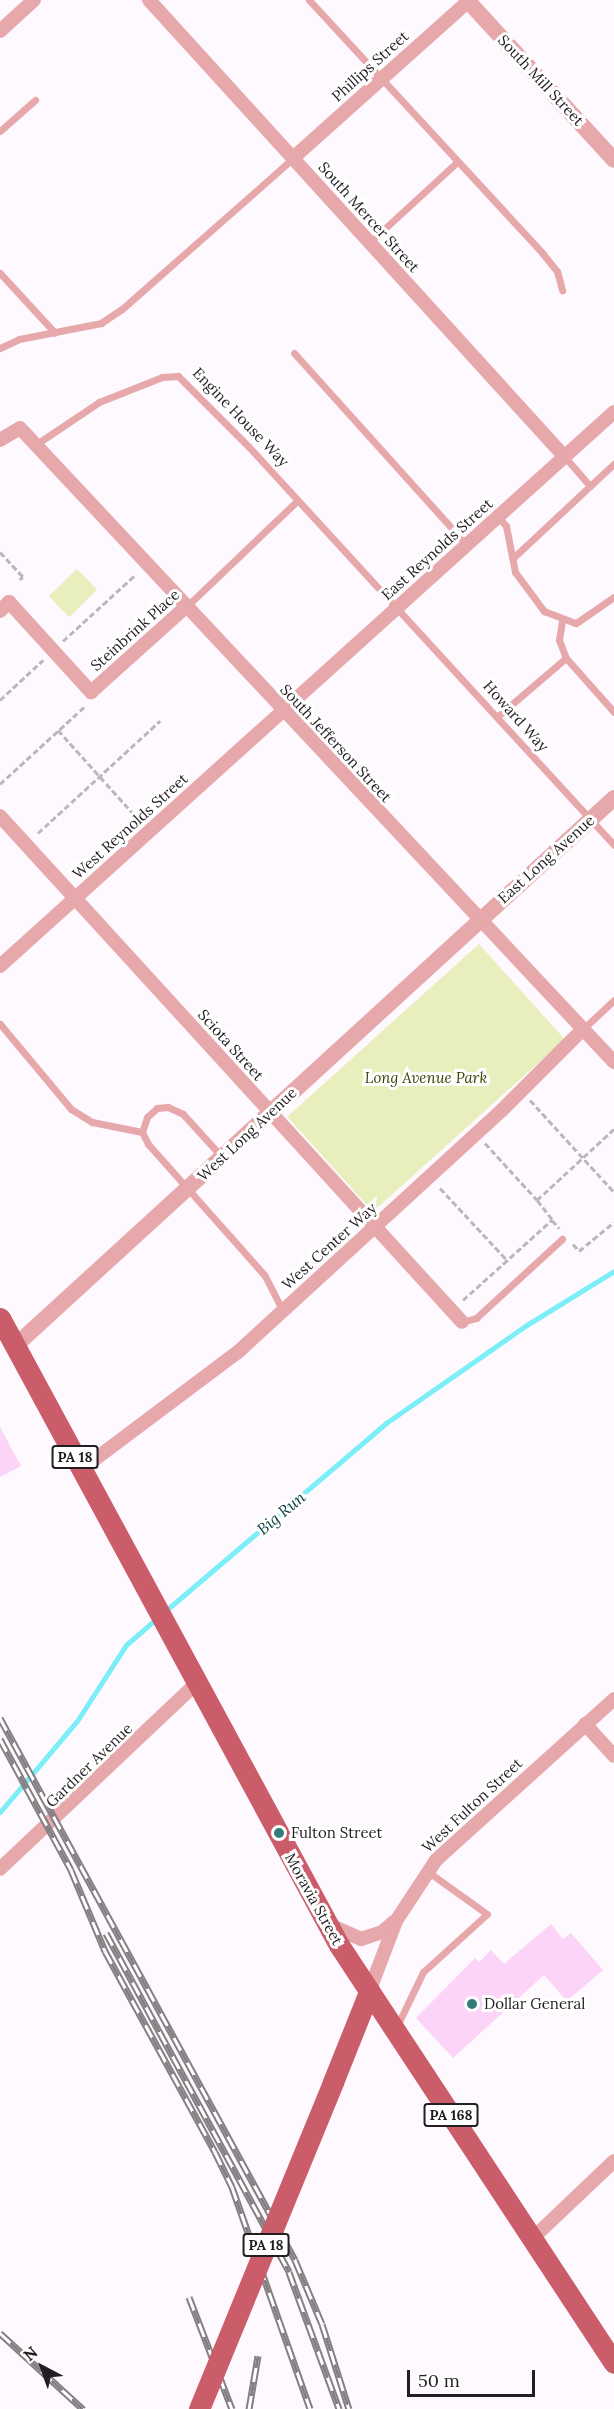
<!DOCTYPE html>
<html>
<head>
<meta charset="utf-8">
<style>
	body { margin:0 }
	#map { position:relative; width:614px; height:2409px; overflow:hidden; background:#fef9fe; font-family:Lora,serif }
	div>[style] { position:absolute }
	.green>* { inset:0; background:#e8eebc; transform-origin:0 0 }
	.stream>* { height:5px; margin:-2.5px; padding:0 2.5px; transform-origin:2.5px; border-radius:2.5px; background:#7ceef8 }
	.building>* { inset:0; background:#fbd4f7 }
	.path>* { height:3px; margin-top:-1.5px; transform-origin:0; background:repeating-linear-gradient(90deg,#bbb6ba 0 6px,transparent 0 9px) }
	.service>* { height:7px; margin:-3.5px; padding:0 3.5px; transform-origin:3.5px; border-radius:3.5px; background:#e6a8ab }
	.minor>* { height:14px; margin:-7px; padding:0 7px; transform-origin:7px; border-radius:7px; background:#e6a8ab }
	.tertiary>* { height:16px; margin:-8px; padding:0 8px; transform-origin:8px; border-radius:8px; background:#e6a8ab }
	.primary>* { height:21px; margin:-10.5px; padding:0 10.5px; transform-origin:10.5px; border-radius:10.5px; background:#ca5d69 }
	.rail>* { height:7px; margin-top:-3.5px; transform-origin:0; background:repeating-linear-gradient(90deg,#fff 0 14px,#847f83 0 28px); box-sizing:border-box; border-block:2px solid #847f83 }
	.primary-bridge>* { height:21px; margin:-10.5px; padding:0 10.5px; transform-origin:10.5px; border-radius:10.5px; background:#ca5d69 }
	.dots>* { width:16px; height:16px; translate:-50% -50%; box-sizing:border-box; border:3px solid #fff; border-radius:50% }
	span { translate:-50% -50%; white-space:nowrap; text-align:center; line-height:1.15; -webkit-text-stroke:6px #fff; paint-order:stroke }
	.shield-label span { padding:2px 4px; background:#fff; border:2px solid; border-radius:4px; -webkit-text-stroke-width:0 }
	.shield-label { font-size:14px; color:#221e21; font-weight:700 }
	.street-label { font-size:15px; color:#221e21 }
	.park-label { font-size:15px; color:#3e4201; font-style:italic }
	.poi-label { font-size:15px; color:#221e21 }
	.left { translate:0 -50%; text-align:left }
	.water-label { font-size:16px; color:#053d42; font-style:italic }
	.north { position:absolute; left:12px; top:2337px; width:60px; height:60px; -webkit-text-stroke:4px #fff; paint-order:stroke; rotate:319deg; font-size:16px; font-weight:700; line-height:24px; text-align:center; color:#221e21 }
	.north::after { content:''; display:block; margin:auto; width:21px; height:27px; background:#221e21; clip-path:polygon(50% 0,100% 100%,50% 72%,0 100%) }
	.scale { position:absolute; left:407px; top:2370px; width:128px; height:27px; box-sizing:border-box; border:3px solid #221e21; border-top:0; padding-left:8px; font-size:18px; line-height:21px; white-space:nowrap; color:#221e21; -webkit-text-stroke:4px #fff; paint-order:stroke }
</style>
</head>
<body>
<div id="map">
	<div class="green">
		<i style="left:77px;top:569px;width:29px;height:39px;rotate:46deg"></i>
		<i style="left:479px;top:944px;width:128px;height:258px;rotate:48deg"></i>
	</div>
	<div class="stream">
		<i style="left:164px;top:1612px;width:292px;rotate:-40.4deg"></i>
		<i style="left:386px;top:1423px;width:169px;rotate:-34.9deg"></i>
		<i style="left:525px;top:1326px;width:105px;rotate:-31.7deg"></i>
		<i style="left:0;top:1812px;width:119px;rotate:-49.8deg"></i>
		<i style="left:77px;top:1721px;width:90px;rotate:-57.2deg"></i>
		<i style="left:126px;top:1645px;width:41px;rotate:-41.1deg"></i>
	</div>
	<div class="building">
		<i style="clip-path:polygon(0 1427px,21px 1466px,0 1477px)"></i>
		<i style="clip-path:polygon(551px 1924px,563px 1939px,571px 1933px,603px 1970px,567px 2001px,544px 1975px,453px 2058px,416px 2018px,475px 1958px,479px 1962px,491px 1950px,504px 1964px)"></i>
	</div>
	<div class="path">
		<i style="left:0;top:552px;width:34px;rotate:47deg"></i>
		<i style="left:23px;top:577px;width:4px;rotate:146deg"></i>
		<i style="left:63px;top:641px;width:98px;rotate:-42.5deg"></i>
		<i style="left:0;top:700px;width:59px;rotate:-42.9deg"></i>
		<i style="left:58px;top:730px;width:121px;rotate:48deg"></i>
		<i style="left:0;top:784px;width:115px;rotate:-42.5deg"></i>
		<i style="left:38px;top:833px;width:166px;rotate:-42.6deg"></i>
		<i style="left:530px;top:1100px;width:125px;rotate:47.6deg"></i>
		<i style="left:485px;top:1143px;width:77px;rotate:47.6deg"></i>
		<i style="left:440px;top:1188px;width:98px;rotate:47.1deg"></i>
		<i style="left:552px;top:1219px;width:24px;rotate:-128deg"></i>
		<i style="left:537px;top:1200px;width:105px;rotate:-42.7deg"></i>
		<i style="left:573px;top:1244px;width:9px;rotate:49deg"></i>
		<i style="left:579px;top:1251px;width:45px;rotate:-39.6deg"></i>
		<i style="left:463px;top:1300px;width:120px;rotate:-42deg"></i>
		<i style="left:552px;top:1220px;width:11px;rotate:49deg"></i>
	</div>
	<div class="service">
		<i style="left:309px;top:0;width:345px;rotate:47.3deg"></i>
		<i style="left:543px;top:254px;width:22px;rotate:51deg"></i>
		<i style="left:557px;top:271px;width:20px;rotate:75deg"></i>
		<i style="left:0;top:131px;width:47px;rotate:-41.5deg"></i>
		<i style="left:369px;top:243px;width:120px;rotate:-42.6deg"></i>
		<i style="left:0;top:273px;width:81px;rotate:47.5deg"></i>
		<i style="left:0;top:348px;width:21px;rotate:-25deg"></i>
		<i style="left:19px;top:339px;width:84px;rotate:-11deg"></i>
		<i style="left:101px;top:323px;width:25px;rotate:-34deg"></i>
		<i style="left:122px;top:309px;width:228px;rotate:-41.4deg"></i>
		<i style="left:294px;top:353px;width:258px;rotate:48deg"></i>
		<i style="left:35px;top:445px;width:77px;rotate:-33.9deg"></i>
		<i style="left:99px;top:402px;width:68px;rotate:-21.6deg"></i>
		<i style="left:162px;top:377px;width:16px;rotate:-4deg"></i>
		<i style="left:178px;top:376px;width:100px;rotate:45deg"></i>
		<i style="left:249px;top:447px;width:540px;rotate:47.48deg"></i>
		<i style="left:590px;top:486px;width:33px;rotate:-43deg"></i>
		<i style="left:498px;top:517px;width:12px;rotate:48deg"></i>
		<i style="left:506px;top:526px;width:47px;rotate:78.9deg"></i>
		<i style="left:515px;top:572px;width:49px;rotate:53.4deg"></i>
		<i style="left:544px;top:611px;width:34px;rotate:21deg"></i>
		<i style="left:576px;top:623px;width:46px;rotate:-34.4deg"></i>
		<i style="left:513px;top:558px;width:105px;rotate:-43.1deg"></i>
		<i style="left:590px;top:486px;width:40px;rotate:-131deg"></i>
		<i style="left:187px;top:606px;width:153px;rotate:-43.7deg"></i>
		<i style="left:562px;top:621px;width:19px;rotate:99deg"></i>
		<i style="left:559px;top:640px;width:19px;rotate:69deg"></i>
		<i style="left:566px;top:658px;width:72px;rotate:48.4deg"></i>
		<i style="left:498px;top:716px;width:89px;rotate:-40.5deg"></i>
		<i style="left:0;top:1024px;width:111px;rotate:50.1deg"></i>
		<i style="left:71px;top:1109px;width:25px;rotate:32deg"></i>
		<i style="left:92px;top:1122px;width:51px;rotate:11.3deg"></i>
		<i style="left:583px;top:1029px;width:42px;rotate:-43.1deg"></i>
		<i style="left:222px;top:1157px;width:58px;rotate:-132.2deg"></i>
		<i style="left:183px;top:1114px;width:17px;rotate:-155deg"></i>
		<i style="left:168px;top:1107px;width:11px;rotate:175deg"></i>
		<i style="left:157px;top:1108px;width:13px;rotate:138deg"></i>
		<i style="left:147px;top:1117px;width:16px;rotate:108deg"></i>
		<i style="left:142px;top:1132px;width:13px;rotate:63deg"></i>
		<i style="left:148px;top:1144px;width:176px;rotate:48.4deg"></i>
		<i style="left:265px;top:1276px;width:39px;rotate:63deg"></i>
		<i style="left:462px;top:1322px;width:15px;rotate:-16deg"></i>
		<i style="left:476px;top:1318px;width:117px;rotate:-42.6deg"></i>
		<i style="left:397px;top:2026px;width:60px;rotate:-64.3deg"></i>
		<i style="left:423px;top:1972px;width:86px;rotate:-42.2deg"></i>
		<i style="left:487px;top:1914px;width:74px;rotate:-144.4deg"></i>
	</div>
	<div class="minor">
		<i style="left:149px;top:0;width:617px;rotate:47.7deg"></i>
		<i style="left:0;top:31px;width:46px;rotate:-42.4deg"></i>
		<i style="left:293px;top:158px;width:237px;rotate:-41.8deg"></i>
		<i style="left:0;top:440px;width:23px;rotate:-31deg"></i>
		<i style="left:20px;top:428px;width:869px;rotate:46.87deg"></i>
		<i style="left:0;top:611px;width:13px;rotate:-45deg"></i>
		<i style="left:9px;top:602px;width:122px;rotate:47.7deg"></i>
		<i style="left:91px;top:692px;width:129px;rotate:-41.9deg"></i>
		<i style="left:0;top:816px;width:685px;rotate:47.6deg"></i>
		<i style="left:0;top:966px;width:827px;rotate:-42.06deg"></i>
		<i style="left:82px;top:1469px;width:195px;rotate:-36.9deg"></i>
		<i style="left:238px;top:1352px;width:358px;rotate:-42.5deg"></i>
		<i style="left:502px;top:1110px;width:115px;rotate:-45deg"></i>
		<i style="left:585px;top:1724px;width:43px;rotate:47.8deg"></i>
		<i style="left:0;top:1869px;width:271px;rotate:-43.4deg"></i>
		<i style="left:332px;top:1926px;width:32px;rotate:24deg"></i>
		<i style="left:361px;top:1939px;width:22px;rotate:-18deg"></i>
		<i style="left:382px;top:1932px;width:16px;rotate:-40deg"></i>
		<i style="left:369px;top:1992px;width:76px;rotate:-69.2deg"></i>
		<i style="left:396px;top:1921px;width:73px;rotate:-56.7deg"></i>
		<i style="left:436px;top:1860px;width:240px;rotate:-42.1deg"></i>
		<i style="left:533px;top:2238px;width:112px;rotate:-43.5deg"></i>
	</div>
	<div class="tertiary">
		<i style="left:467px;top:0;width:217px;rotate:47.4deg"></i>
		<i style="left:15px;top:1346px;width:812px;rotate:-42.45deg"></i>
	</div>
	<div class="primary">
		<i style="left:0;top:1318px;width:713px;rotate:61.6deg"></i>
		<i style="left:339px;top:1945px;width:500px;rotate:56.66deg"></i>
		<i style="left:333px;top:2082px;width:97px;rotate:-68.2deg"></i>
	</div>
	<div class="rail">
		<i style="left:0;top:1718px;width:617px;rotate:61.44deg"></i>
		<i style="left:295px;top:2260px;width:69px;rotate:67.1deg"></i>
		<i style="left:322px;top:2324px;width:89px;rotate:72.4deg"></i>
		<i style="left:0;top:1739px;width:149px;rotate:61.5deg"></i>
		<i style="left:71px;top:1870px;width:88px;rotate:67.2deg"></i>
		<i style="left:105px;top:1951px;width:229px;rotate:61.3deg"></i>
		<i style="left:215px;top:2152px;width:39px;rotate:64deg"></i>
		<i style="left:232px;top:2187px;width:235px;rotate:70.6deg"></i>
		<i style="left:106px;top:1933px;width:385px;rotate:61.6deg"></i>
		<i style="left:289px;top:2272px;width:146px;rotate:69.9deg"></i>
		<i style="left:189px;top:2297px;width:120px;rotate:69deg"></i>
		<i style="left:0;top:2333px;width:113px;rotate:42.5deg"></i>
		<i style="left:249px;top:2409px;width:54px;rotate:-80.4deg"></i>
	</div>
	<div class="primary-bridge">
		<i style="left:199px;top:2409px;width:353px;rotate:-67.7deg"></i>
	</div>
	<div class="dots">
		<i style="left:279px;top:1833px;background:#337c79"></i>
		<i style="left:472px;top:2004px;background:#337c79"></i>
	</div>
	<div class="shield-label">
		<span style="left:75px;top:1457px">PA 18</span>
		<span style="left:451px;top:2115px">PA 168</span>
		<span style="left:266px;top:2245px">PA 18</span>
	</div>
	<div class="street-label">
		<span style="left:370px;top:66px;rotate:-42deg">Phillips Street</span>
		<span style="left:541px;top:80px;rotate:47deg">South Mill Street</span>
		<span style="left:369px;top:217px;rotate:48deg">South Mercer Street</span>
		<span style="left:241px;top:417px;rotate:46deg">Engine House Way</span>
		<span style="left:437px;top:549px;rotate:-42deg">East Reynolds Street</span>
		<span style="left:135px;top:630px;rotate:-42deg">Steinbrink Place</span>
		<span style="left:516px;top:716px;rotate:48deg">Howard Way</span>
		<span style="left:336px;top:743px;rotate:47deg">South Jefferson Street</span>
		<span style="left:130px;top:826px;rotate:-42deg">West Reynolds Street</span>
		<span style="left:546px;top:859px;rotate:-42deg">East Long Avenue</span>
		<span style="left:231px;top:1045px;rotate:48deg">Sciota Street</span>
		<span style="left:247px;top:1134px;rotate:-43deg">West Long Avenue</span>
		<span style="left:329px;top:1246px;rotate:-42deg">West Center Way</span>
		<span style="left:89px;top:1765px;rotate:-44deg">Gardner Avenue</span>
		<span style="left:472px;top:1805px;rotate:-43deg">West Fulton Street</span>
		<span style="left:314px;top:1899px;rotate:61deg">Moravia Street</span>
	</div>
	<div class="park-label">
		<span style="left:426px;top:1078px">Long Avenue Park</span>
	</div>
	<div class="poi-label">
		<span class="left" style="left:291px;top:1833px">Fulton Street</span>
		<span class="left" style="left:484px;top:2004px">Dollar General</span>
	</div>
	<div class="water-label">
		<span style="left:281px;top:1513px;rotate:-40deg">Big Run</span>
	</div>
	<div class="north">N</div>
	<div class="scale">50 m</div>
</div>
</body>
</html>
